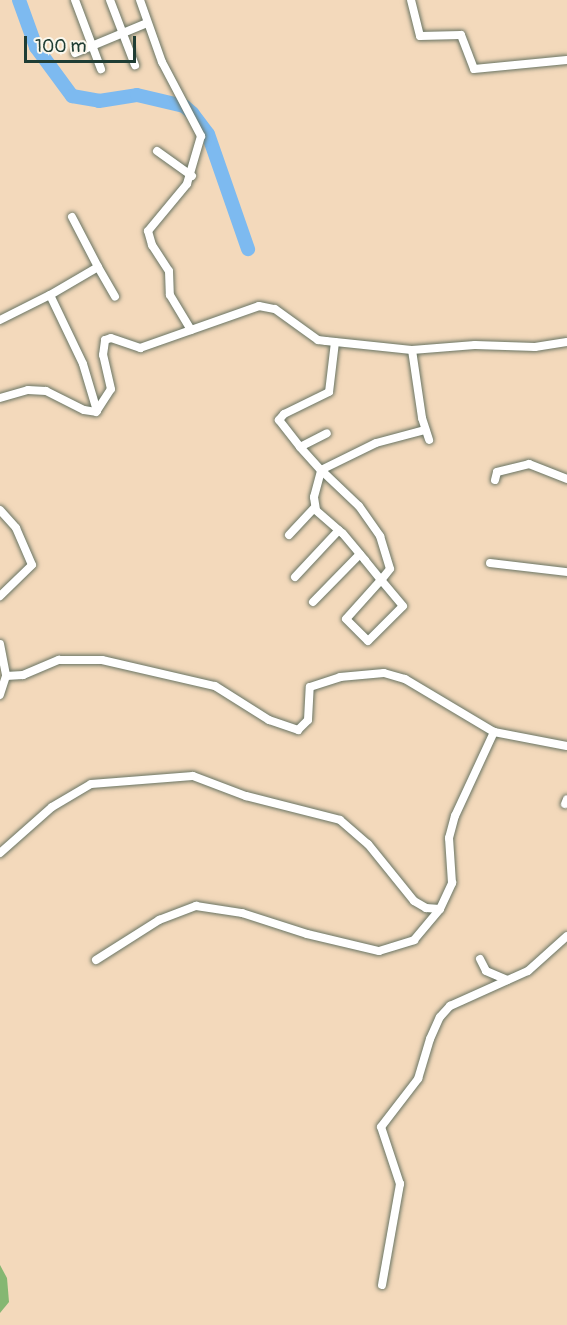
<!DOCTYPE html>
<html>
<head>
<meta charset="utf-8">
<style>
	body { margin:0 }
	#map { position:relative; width:567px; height:1325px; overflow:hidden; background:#f3d9bb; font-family:Pangolin,sans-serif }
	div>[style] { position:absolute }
	.forest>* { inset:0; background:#85b772 }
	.river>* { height:14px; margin:-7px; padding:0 7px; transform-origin:7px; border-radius:7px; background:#7dbaf0 }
	.roads { filter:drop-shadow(0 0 2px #697463) drop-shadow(0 0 2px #697463) }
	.minor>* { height:8px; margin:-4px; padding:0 4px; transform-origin:4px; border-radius:4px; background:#fff }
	span { translate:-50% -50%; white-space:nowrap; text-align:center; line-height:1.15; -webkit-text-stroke:4.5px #fbf7ec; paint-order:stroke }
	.scale { position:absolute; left:24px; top:36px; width:112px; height:27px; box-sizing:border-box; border:3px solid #1f3d34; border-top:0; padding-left:8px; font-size:18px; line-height:21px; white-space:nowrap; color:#1f3d34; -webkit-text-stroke:4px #fbf7ec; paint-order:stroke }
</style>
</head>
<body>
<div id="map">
	<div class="forest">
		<i style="clip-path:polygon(0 1265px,7px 1278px,9px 1302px,0 1313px)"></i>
	</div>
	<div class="river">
		<i style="left:19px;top:0;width:50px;rotate:70.1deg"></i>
		<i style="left:36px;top:47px;width:61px;rotate:53.7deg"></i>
		<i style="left:72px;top:96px;width:27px;rotate:10deg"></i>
		<i style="left:99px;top:101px;width:38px;rotate:-9deg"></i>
		<i style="left:137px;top:95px;width:48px;rotate:13.2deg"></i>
		<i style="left:184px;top:106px;width:11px;rotate:41deg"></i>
		<i style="left:192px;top:113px;width:26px;rotate:53deg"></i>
		<i style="left:208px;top:134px;width:122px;rotate:70.8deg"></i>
	</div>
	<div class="roads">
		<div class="minor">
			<i style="left:75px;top:0;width:74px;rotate:69.4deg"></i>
			<i style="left:110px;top:0;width:70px;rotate:69deg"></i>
			<i style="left:140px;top:0;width:66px;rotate:70.5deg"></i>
			<i style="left:162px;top:62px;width:84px;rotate:62.2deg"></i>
			<i style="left:201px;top:136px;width:50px;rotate:106.3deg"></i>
			<i style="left:187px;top:184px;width:61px;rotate:129.7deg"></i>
			<i style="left:148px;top:231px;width:15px;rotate:74deg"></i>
			<i style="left:152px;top:245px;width:31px;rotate:57deg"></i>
			<i style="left:169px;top:271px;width:24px;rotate:88deg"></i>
			<i style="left:170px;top:295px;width:41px;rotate:59deg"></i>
			<i style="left:411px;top:0;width:37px;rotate:76deg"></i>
			<i style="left:420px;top:36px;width:41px;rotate:-1.4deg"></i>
			<i style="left:461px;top:35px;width:36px;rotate:69deg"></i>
			<i style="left:474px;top:69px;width:93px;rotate:-5.5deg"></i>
			<i style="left:75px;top:53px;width:78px;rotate:-22.6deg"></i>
			<i style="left:157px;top:151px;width:43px;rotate:35.5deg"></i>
			<i style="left:72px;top:217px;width:56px;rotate:62.5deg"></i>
			<i style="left:98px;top:267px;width:56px;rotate:149.7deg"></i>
			<i style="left:50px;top:295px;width:76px;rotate:64.4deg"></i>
			<i style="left:83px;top:364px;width:49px;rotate:73.4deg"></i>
			<i style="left:98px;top:267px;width:34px;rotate:60deg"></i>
			<i style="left:0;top:320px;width:56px;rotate:-26.6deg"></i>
			<i style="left:335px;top:342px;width:50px;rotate:96.8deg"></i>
			<i style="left:329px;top:392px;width:50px;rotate:153.9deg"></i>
			<i style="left:284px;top:414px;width:8px;rotate:130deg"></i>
			<i style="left:279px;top:420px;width:34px;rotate:52deg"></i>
			<i style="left:300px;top:447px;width:31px;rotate:48deg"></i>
			<i style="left:321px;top:470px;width:52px;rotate:43.5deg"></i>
			<i style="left:359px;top:506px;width:37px;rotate:55deg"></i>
			<i style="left:380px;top:536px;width:34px;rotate:73deg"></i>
			<i style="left:390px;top:569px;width:14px;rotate:129deg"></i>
			<i style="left:381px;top:580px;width:52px;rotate:131.9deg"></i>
			<i style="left:346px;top:619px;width:31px;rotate:45deg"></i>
			<i style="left:368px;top:641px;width:49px;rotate:-45deg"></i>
			<i style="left:403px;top:606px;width:34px;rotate:-130deg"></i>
			<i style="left:381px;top:580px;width:26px;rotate:-129deg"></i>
			<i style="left:365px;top:560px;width:35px;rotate:-130deg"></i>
			<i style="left:342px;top:533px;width:35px;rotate:-139deg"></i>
			<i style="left:316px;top:510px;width:13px;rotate:-99deg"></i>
			<i style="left:314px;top:497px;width:28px;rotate:-75deg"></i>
			<i style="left:321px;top:470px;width:61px;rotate:-26.1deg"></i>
			<i style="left:376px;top:443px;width:51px;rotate:-14.9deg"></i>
			<i style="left:412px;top:350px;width:69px;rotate:81.6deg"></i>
			<i style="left:422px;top:418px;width:23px;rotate:72deg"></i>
			<i style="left:0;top:398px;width:29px;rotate:-16deg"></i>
			<i style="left:28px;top:390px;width:18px;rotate:3deg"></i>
			<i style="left:46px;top:391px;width:42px;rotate:26.6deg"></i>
			<i style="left:84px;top:410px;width:12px;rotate:9deg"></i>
			<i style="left:96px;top:412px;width:27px;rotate:-57deg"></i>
			<i style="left:111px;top:389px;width:35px;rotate:-103deg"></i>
			<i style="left:103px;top:355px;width:15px;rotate:-82deg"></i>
			<i style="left:105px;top:340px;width:6px;rotate:-18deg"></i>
			<i style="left:111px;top:338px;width:31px;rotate:19deg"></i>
			<i style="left:140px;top:348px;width:126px;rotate:-19.4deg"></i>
			<i style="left:259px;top:306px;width:16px;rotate:11deg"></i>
			<i style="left:275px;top:309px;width:53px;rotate:35.8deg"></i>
			<i style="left:318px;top:340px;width:8px;rotate:7deg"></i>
			<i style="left:326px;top:341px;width:86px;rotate:6deg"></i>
			<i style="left:412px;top:350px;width:63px;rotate:-4.5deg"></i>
			<i style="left:475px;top:345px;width:60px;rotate:1.9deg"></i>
			<i style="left:535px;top:347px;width:32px;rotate:-9deg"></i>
			<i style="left:300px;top:447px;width:30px;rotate:-27deg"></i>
			<i style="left:495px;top:480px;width:8px;rotate:-76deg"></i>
			<i style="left:497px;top:472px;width:33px;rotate:-14deg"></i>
			<i style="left:529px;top:464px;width:41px;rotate:21.5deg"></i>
			<i style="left:0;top:510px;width:24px;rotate:48deg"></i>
			<i style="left:16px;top:528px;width:40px;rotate:66.6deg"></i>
			<i style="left:32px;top:565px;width:45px;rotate:135.9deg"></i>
			<i style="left:289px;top:535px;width:38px;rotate:-47deg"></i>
			<i style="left:490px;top:563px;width:78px;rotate:6.7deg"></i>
			<i style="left:295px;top:577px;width:64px;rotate:-46.9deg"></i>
			<i style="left:313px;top:602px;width:67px;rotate:-45.6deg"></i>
			<i style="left:0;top:644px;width:33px;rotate:79deg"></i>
			<i style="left:6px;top:676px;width:20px;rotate:108deg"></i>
			<i style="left:6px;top:676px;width:17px;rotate:-3deg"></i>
			<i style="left:23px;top:675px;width:39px;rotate:-23deg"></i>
			<i style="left:59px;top:660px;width:43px"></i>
			<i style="left:102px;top:660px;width:116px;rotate:13deg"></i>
			<i style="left:215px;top:686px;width:64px;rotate:32.2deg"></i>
			<i style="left:269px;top:720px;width:31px;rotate:19deg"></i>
			<i style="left:298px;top:730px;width:14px;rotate:-45deg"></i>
			<i style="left:308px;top:720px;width:33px;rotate:-87deg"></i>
			<i style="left:310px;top:687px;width:32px;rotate:-18deg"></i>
			<i style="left:340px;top:677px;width:44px;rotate:-5.2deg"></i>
			<i style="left:384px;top:673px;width:22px;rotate:16deg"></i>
			<i style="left:405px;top:679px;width:104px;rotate:30.8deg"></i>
			<i style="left:565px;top:804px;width:5px;rotate:-68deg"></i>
			<i style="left:0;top:853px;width:69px;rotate:-41.5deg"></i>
			<i style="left:52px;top:807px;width:45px;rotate:-30.5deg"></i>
			<i style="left:91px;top:784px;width:102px;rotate:-4.5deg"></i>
			<i style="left:193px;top:776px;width:57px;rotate:20.7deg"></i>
			<i style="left:246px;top:796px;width:97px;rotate:14.3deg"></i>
			<i style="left:340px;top:820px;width:37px;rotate:41deg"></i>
			<i style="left:368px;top:844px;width:73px;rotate:51.1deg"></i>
			<i style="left:414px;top:901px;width:14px;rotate:30deg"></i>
			<i style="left:426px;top:908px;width:14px;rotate:4deg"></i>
			<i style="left:440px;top:909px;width:29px;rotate:-65deg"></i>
			<i style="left:452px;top:883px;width:45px;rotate:-93.8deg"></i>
			<i style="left:449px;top:838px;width:23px;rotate:-75deg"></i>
			<i style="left:455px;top:816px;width:93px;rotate:-65.1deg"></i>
			<i style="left:494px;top:732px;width:74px;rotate:10.9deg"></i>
			<i style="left:480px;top:959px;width:13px;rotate:63deg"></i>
			<i style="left:486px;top:971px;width:23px;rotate:23deg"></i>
			<i style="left:96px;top:960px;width:75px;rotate:-32.4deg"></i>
			<i style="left:159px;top:920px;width:40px;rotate:-21deg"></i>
			<i style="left:196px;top:906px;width:47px;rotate:8.7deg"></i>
			<i style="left:242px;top:913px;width:68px;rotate:17.9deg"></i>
			<i style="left:307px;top:934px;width:74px;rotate:13.3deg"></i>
			<i style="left:379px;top:951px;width:37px;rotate:-17deg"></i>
			<i style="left:414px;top:940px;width:40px;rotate:-50deg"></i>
			<i style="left:382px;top:1285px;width:103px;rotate:-79.9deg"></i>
			<i style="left:400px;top:1184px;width:60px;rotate:-108.4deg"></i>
			<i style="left:381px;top:1127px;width:61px;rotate:-52.4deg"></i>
			<i style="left:418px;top:1079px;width:42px;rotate:-73.3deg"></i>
			<i style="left:430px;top:1039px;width:24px;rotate:-66deg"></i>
			<i style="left:440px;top:1017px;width:15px;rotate:-48deg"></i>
			<i style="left:450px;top:1006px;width:85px;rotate:-24.2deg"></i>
			<i style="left:528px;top:971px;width:52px;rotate:-41.9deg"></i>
		</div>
	</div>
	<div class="scale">100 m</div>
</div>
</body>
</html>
